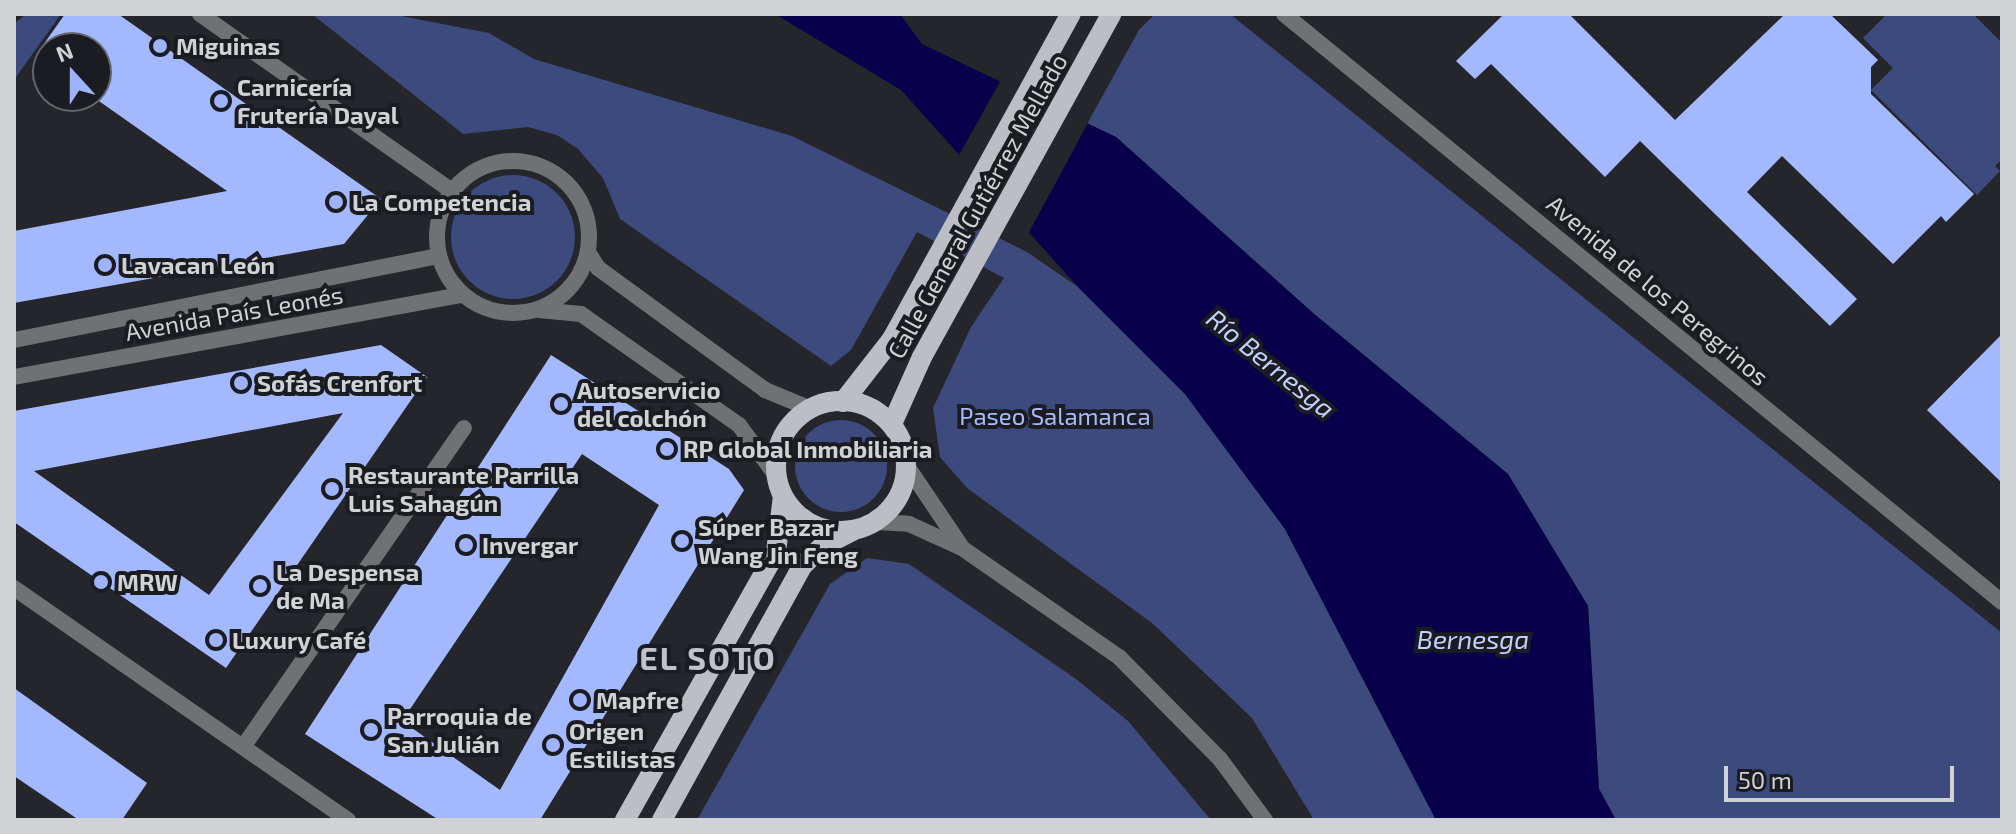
<!DOCTYPE html>
<html>
<head>
<meta charset="utf-8">
<style>
	body { margin:0 }
	#map { position:relative; width:2016px; height:834px; overflow:hidden; background:#24262b; font-family:"Exo 2",sans-serif }
	div>[style] { position:absolute }
	.green>* { inset:0; background:#3d4a7d }
	.round { border-radius:50% }
	.water>* { inset:0; background:#09004c }
	.pier>* { inset:0; background:#24262b }
	.building>* { inset:0; background:#a4b8ff }
	.street>* { height:16px; margin:-8px; padding:0 8px; transform-origin:8px; border-radius:8px; background:#707174 }
	.street>.ring { margin:-8px; padding:0; box-sizing:content-box; background:none; border:16px solid #707174; border-radius:50% }
	.primary>* { height:20px; margin:-10px; padding:0 10px; transform-origin:10px; border-radius:10px; background:#bcbec4 }
	.primary>.ring { margin:-10px; padding:0; box-sizing:content-box; background:none; border:20px solid #bcbec4; border-radius:50% }
	.dots>* { width:22px; height:22px; translate:-50% -50%; box-sizing:border-box; border:4px solid #1a1c21; border-radius:50% }
	span { translate:-50% -50%; white-space:nowrap; text-align:center; line-height:1.15; -webkit-text-stroke:8px #1a1c21; paint-order:stroke }
	.poi-label { font-size:24px; color:#d0d2d5; font-weight:700 }
	.left { translate:0 -50%; text-align:left }
	.street-label { font-size:24px; color:#d0d2d5 }
	.park-label { font-size:24px; color:#a8bbfd }
	.water-label { font-size:26px; color:#c3d1fd; font-style:italic }
	.district-label { font-size:32px; color:#c1c3ca; font-weight:700; letter-spacing:2px }
	.frame { position:absolute; inset:0; border:16px solid #d0d2d5; pointer-events:none }
	.north { position:absolute; left:32px; top:32px; width:80px; height:80px; box-sizing:border-box; background:#1a1c21; border:2px solid #636569; border-radius:50%; rotate:339deg; font-size:22px; font-weight:700; line-height:32px; text-align:center; color:#d0d2d5 }
	.north::after { content:''; display:block; margin:auto; width:28px; height:36px; background:#9fb3fd; clip-path:polygon(50% 0,100% 100%,50% 72%,0 100%) }
	.scale { position:absolute; left:1724px; top:766px; width:230px; height:36px; box-sizing:border-box; border:4px solid #d0d2d5; border-top:0; padding-left:10px; font-size:24px; line-height:28px; white-space:nowrap; color:#d0d2d5; -webkit-text-stroke:6px #1a1c21; paint-order:stroke }
</style>
</head>
<body>
<div id="map">
	<div class="green">
		<i style="clip-path:polygon(26px 14px,61px 14px,14px 80px,14px 24px)"></i>
		<i style="clip-path:polygon(312px 14px,391px 14px,489px 33px,534px 59px,792px 136px,1027px 252px,1078px 287px,1185px 394px,1285px 529px,1436px 820px,1314px 820px,1252px 718px,1152px 623px,967px 488px,940px 457px,933px 408px,971px 327px,1004px 278px,917px 232px,851px 350px,831px 366px,620px 219px,603px 178px,578px 149px,557px 135px,528px 127px,463px 134px)"></i>
		<i style="clip-path:polygon(1155px 14px,1230px 14px,2002px 633px,2002px 820px,1616px 820px,1599px 789px,1588px 606px,1508px 474px,1313px 313px,1116px 137px,1087px 124px,1139px 30px)"></i>
		<i style="clip-path:polygon(1887px 14px,1973px 14px,2002px 43px,2002px 159px,1995px 166px,2000px 171px,1977px 195px,1871px 90px,1893px 68px,1863px 38px)"></i>
		<i class="round" style="left:451px;top:175px;width:124px;height:124px"></i>
		<i class="round" style="left:795px;top:420px;width:92px;height:92px"></i>
		<i style="clip-path:polygon(867px 558px,909px 564px,1076px 679px,1128px 721px,1211px 820px,697px 820px,830px 584px)"></i>
	</div>
	<div class="water">
		<i style="clip-path:polygon(775px 14px,900px 14px,922px 44px,1116px 137px,1313px 313px,1508px 474px,1588px 606px,1599px 789px,1616px 820px,1436px 820px,1285px 529px,1185px 394px,1078px 287px,901px 90px)"></i>
	</div>
	<div class="pier">
		<i style="clip-path:polygon(1002px 78px,1089px 121px,1027px 236px,957px 159px)"></i>
	</div>
	<div class="building">
		<i style="clip-path:polygon(65px 14px,118px 14px,381px 199px,344px 244px,14px 303px,14px 231px,227px 191px,96px 99px,96px 48px,41px 48px)"></i>
		<i style="clip-path:polygon(1504px 14px,1569px 14px,1675px 120px,1785px 14px,1830px 14px,1878px 60px,1871px 67px,1871px 94px,1974px 194px,1946px 222px,1941px 216px,1893px 264px,1782px 156px,1747px 192px,1857px 299px,1830px 326px,1640px 141px,1605px 177px,1491px 64px,1475px 79px,1456px 61px)"></i>
		<i style="clip-path:polygon(2002px 334px,2002px 483px,1927px 410px)"></i>
		<i style="clip-path:polygon(evenodd,381px 345px,427px 377px,226px 668px,14px 522px,14px 411px,381px 345px,343px 413px,209px 595px,34px 471px,343px 413px)"></i>
		<i style="clip-path:polygon(evenodd,551px 355px,729px 469px,744px 490px,540px 820px,439px 820px,305px 734px,551px 355px,582px 454px,659px 505px,500px 790px,402px 721px,582px 454px)"></i>
		<i style="clip-path:polygon(14px 688px,147px 783px,122px 820px,79px 820px,14px 776px)"></i>
	</div>
	<div class="street">
		<i style="left:200px;top:14px;width:308px;rotate:35.1deg"></i>
		<i style="left:1284px;top:14px;width:928px;rotate:39.32deg"></i>
		<i class="ring" style="left:437px;top:161px;width:136px;height:136px"></i>
		<i style="left:588px;top:252px;width:19px;rotate:58deg"></i>
		<i style="left:598px;top:268px;width:207px;rotate:36.1deg"></i>
		<i style="left:765px;top:390px;width:50px;rotate:22.4deg"></i>
		<i style="left:539px;top:310px;width:42px;rotate:5.4deg"></i>
		<i style="left:581px;top:314px;width:193px;rotate:35.1deg"></i>
		<i style="left:739px;top:425px;width:64px;rotate:53.8deg"></i>
		<i style="left:14px;top:340px;width:432px;rotate:-11.2deg"></i>
		<i style="left:14px;top:377px;width:455px;rotate:-10.4deg"></i>
		<i style="left:907px;top:466px;width:97px;rotate:56deg"></i>
		<i style="left:876px;top:522px;width:33px;rotate:3deg"></i>
		<i style="left:909px;top:524px;width:58px;rotate:24.4deg"></i>
		<i style="left:962px;top:548px;width:191px;rotate:34.8deg"></i>
		<i style="left:1119px;top:657px;width:144px;rotate:45.3deg"></i>
		<i style="left:1220px;top:759px;width:76px;rotate:53.6deg"></i>
		<i style="left:14px;top:588px;width:407px;rotate:34.8deg"></i>
		<i style="left:243px;top:747px;width:388px;rotate:-55.3deg"></i>
	</div>
	<div class="primary">
		<i class="ring" style="left:776px;top:401px;width:110px;height:110px"></i>
		<i style="left:843px;top:402px;width:80px;rotate:-52.1deg"></i>
		<i style="left:892px;top:339px;width:371px;rotate:-61.2deg"></i>
		<i style="left:892px;top:424px;width:73px;rotate:-65.9deg"></i>
		<i style="left:922px;top:357px;width:392px;rotate:-61.1deg"></i>
		<i style="left:625px;top:820px;width:308px;rotate:-60.6deg"></i>
		<i style="left:776px;top:552px;width:56px;rotate:-82.9deg"></i>
		<i style="left:662px;top:820px;width:291px;rotate:-61.1deg"></i>
		<i style="left:803px;top:565px;width:28px;rotate:-44deg"></i>
		<i style="left:823px;top:546px;width:34px;rotate:-27deg"></i>
	</div>
	<div class="dots">
		<i style="left:160px;top:46px;background:#9fb3fd"></i>
		<i style="left:221px;top:101px;background:#9fb3fd"></i>
		<i style="left:336px;top:202px;background:#9fb3fd"></i>
		<i style="left:105px;top:265px;background:#9fb3fd"></i>
		<i style="left:241px;top:383px;background:#9fb3fd"></i>
		<i style="left:561px;top:404px;background:#9fb3fd"></i>
		<i style="left:667px;top:449px;background:#9fb3fd"></i>
		<i style="left:332px;top:489px;background:#9fb3fd"></i>
		<i style="left:682px;top:541px;background:#9fb3fd"></i>
		<i style="left:466px;top:545px;background:#9fb3fd"></i>
		<i style="left:101px;top:582px;background:#9fb3fd"></i>
		<i style="left:260px;top:586px;background:#9fb3fd"></i>
		<i style="left:216px;top:640px;background:#9fb3fd"></i>
		<i style="left:580px;top:700px;background:#9fb3fd"></i>
		<i style="left:371px;top:730px;background:#9fb3fd"></i>
		<i style="left:553px;top:745px;background:#9fb3fd"></i>
	</div>
	<div class="poi-label">
		<span class="left" style="left:176px;top:46px">Miguinas</span>
		<span class="left" style="left:237px;top:101px">Carnicería<br>Frutería Dayal</span>
		<span class="left" style="left:352px;top:202px">La Competencia</span>
		<span class="left" style="left:121px;top:265px">Lavacan León</span>
		<span class="left" style="left:257px;top:383px">Sofás Crenfort</span>
		<span class="left" style="left:577px;top:404px">Autoservicio<br>del colchón</span>
		<span class="left" style="left:683px;top:449px">RP Global Inmobiliaria</span>
		<span class="left" style="left:348px;top:489px">Restaurante Parrilla<br>Luis Sahagún</span>
		<span class="left" style="left:698px;top:541px">Súper Bazar<br>Wang Jin Feng</span>
		<span class="left" style="left:482px;top:545px">Invergar</span>
		<span class="left" style="left:276px;top:586px">La Despensa<br>de Ma</span>
		<span class="left" style="left:117px;top:582px">MRW</span>
		<span class="left" style="left:232px;top:640px">Luxury Café</span>
		<span class="left" style="left:596px;top:700px">Mapfre</span>
		<span class="left" style="left:387px;top:730px">Parroquia de<br>San Julián</span>
		<span class="left" style="left:569px;top:745px">Origen<br>Estilistas</span>
	</div>
	<div class="street-label">
		<span style="left:977px;top:206px;rotate:-61deg">Calle General Gutiérrez Mellado</span>
		<span style="left:1658px;top:290px;rotate:40deg">Avenida de los Peregrinos</span>
		<span style="left:234px;top:313px;rotate:-10deg">Avenida País Leonés</span>
	</div>
	<div class="park-label">
		<span style="left:1055px;top:416px">Paseo Salamanca</span>
	</div>
	<div class="water-label">
		<span style="left:1271px;top:363px;rotate:39deg">Río Bernesga</span>
		<span style="left:1473px;top:639px">Bernesga</span>
	</div>
	<div class="district-label">
		<span style="left:708px;top:657px">EL SOTO</span>
	</div>
	<div class="frame"></div>
	<div class="north">N</div>
	<div class="scale">50 m</div>
</div>
</body>
</html>
